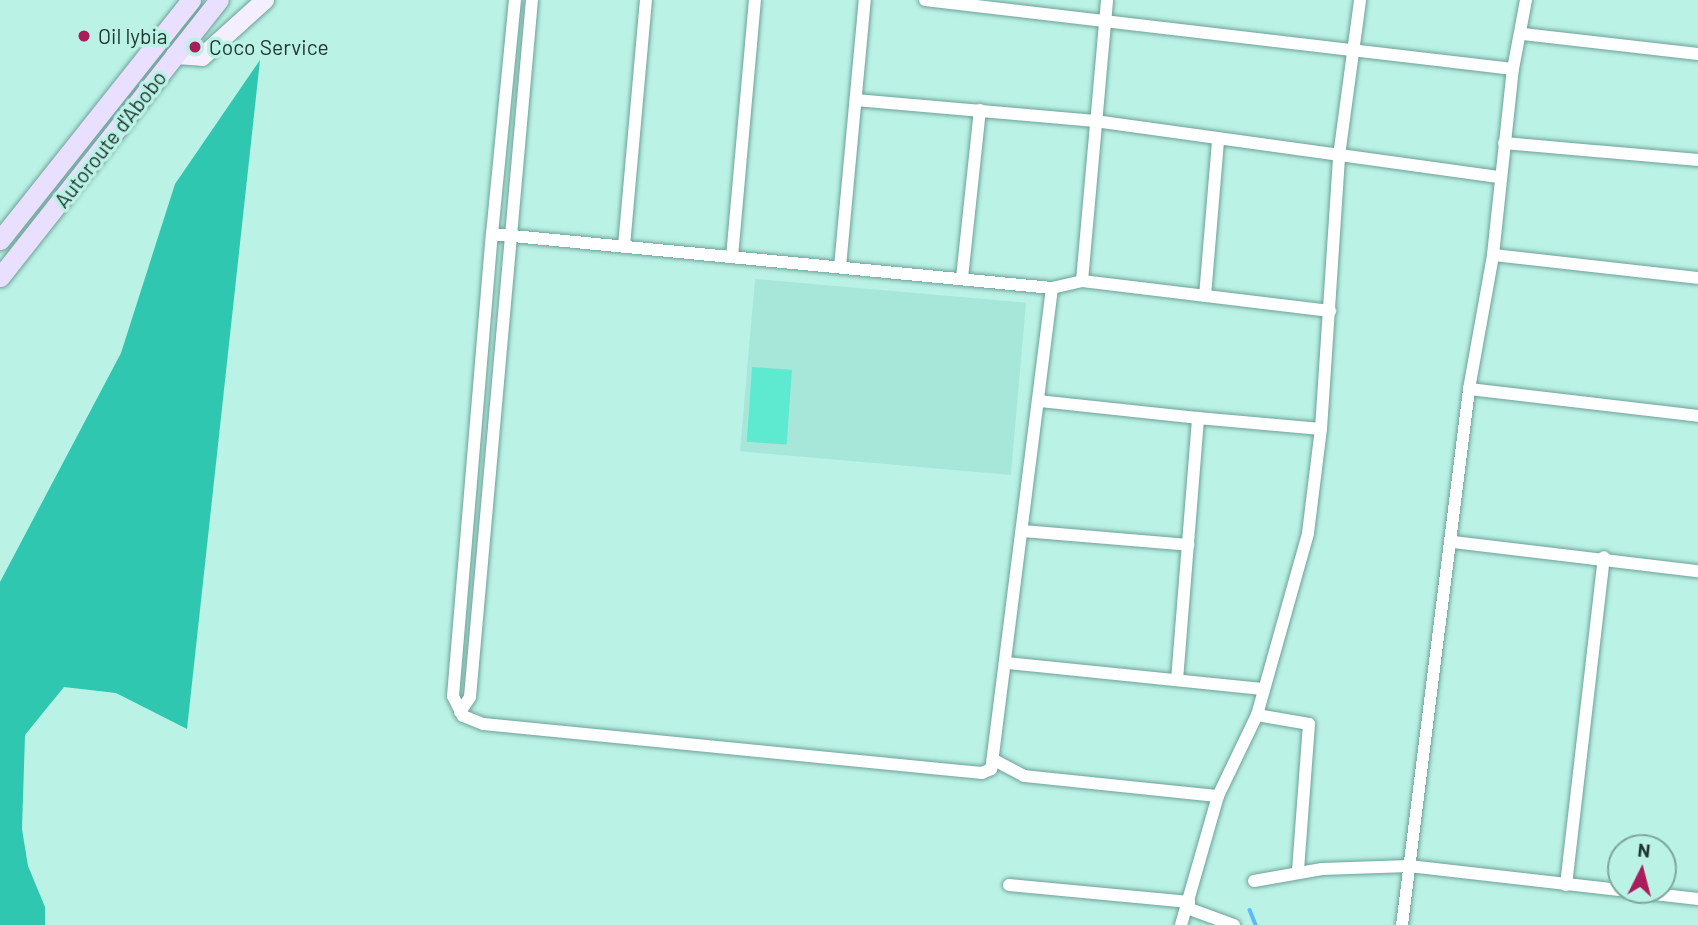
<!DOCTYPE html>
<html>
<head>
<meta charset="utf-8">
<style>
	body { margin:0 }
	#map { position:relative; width:1698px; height:925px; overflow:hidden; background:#bbf2e6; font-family:Barlow,sans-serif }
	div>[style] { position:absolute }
	.built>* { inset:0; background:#a7e7da; transform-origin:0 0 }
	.green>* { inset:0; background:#5ee9d1; transform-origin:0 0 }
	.forest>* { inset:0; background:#30c7b0 }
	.stream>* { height:3.5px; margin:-1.75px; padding:0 1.75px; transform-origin:1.75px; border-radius:1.75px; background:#5cbaf8 }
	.roads { filter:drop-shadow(0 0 2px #6da197) drop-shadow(0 0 2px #6da197) }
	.minor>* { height:12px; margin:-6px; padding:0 6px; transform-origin:6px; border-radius:6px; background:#fff }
	.secondary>* { height:18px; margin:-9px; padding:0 9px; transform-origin:9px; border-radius:9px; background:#f4efff }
	.primary>* { height:19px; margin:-9.5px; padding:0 9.5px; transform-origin:9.5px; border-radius:9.5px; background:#e9dffe }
	.dots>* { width:19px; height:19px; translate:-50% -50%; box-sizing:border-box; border:4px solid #bbf2e6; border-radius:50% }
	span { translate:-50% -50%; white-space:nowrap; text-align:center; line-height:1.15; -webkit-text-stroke:7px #bbf2e6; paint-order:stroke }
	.poi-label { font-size:21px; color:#203631 }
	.left { translate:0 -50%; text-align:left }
	.street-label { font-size:21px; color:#203631 }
	.north { position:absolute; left:1607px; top:834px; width:70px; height:70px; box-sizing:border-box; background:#bbf2e6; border:2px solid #7da79e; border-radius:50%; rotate:6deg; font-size:19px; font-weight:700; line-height:28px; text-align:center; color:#203631 }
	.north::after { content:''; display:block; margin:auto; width:24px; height:32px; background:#aa1d5d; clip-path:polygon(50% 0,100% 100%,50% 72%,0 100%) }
</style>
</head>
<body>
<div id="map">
	<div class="built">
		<i style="left:755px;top:279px;width:272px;height:173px;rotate:5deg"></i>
	</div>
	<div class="green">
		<i style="left:752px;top:367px;width:40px;height:75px;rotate:4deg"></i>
	</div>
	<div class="forest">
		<i style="clip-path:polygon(260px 60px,187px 729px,116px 693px,64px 687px,25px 735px,22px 829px,28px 866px,45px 907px,45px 925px,0 925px,0 582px,121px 353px,175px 184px)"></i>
	</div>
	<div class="stream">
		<i style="left:1250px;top:910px;width:16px;rotate:68deg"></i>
	</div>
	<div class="roads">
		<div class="minor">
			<i style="left:925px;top:0;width:592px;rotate:6.69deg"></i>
			<i style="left:1523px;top:34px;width:176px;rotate:6.5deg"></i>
			<i style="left:856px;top:100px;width:240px;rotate:5deg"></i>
			<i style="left:1095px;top:121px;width:409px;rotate:7.9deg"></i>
			<i style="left:1504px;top:143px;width:195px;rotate:5deg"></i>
			<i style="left:492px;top:234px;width:563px;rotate:5.51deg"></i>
			<i style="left:1052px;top:288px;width:485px;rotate:97.2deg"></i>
			<i style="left:991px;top:769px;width:10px;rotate:156deg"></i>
			<i style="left:982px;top:773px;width:501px;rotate:-174.39deg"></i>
			<i style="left:483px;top:724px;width:22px;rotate:-158deg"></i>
			<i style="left:463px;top:716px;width:22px;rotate:-117deg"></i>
			<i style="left:453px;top:696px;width:464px;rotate:-85.2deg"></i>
			<i style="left:492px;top:234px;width:235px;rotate:-84.4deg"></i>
			<i style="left:624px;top:246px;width:247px;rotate:-84.9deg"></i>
			<i style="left:1493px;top:255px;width:206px;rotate:6.4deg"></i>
			<i style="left:732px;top:257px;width:258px;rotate:-84.9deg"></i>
			<i style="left:840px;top:267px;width:268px;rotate:-84.7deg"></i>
			<i style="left:962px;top:278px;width:169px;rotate:-83.9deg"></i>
			<i style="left:1082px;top:281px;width:282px;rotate:-84.9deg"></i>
			<i style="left:1052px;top:288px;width:31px;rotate:-13deg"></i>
			<i style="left:1082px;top:281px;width:250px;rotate:6.9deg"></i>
			<i style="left:1205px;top:296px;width:156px;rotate:-85.2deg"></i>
			<i style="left:1469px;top:389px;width:231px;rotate:6.7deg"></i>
			<i style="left:1039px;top:401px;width:160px;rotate:6.1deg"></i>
			<i style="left:1023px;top:531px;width:166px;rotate:4.8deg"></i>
			<i style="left:1453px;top:542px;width:247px;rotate:6.8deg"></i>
			<i style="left:1007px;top:663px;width:258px;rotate:5.8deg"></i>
			<i style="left:1177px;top:680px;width:263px;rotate:-85.4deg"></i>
			<i style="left:1198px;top:418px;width:123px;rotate:5.1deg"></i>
			<i style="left:460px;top:712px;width:18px;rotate:-56deg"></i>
			<i style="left:470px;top:697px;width:700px;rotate:-84.92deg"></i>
			<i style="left:1257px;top:715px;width:53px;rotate:9.8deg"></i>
			<i style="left:1309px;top:724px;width:148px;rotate:94.3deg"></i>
			<i style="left:996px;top:761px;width:32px;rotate:28deg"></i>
			<i style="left:1024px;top:776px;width:195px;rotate:5.9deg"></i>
			<i style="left:1254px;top:881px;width:69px;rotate:-10deg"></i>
			<i style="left:1322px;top:869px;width:87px;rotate:-2deg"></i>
			<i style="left:1409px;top:866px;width:291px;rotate:6.5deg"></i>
			<i style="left:1009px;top:885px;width:181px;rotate:5.4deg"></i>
			<i style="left:1566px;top:885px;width:330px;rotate:-83.4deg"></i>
			<i style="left:1187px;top:908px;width:50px;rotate:19.9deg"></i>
			<i style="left:1181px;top:925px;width:134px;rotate:-74deg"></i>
			<i style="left:1218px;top:796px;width:90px;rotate:-64.3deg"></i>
			<i style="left:1257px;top:715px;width:189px;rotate:-74.3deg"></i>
			<i style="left:1308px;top:533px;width:105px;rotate:-82.9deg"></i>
			<i style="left:1321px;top:429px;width:274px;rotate:-86.2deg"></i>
			<i style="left:1339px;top:156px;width:157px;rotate:-82.3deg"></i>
			<i style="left:1402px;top:925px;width:540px;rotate:-82.87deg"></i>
			<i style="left:1469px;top:389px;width:136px;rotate:-79.8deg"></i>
			<i style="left:1493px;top:255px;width:187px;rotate:-83.9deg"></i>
			<i style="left:1513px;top:69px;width:70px;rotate:-79.3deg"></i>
		</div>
		<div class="secondary">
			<i style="left:175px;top:55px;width:27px;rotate:4deg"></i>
			<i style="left:202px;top:57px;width:85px;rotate:-42.1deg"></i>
		</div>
		<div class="primary">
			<i style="left:0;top:240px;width:307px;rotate:-51.5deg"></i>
			<i style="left:0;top:277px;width:353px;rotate:-51.7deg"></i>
		</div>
	</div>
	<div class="dots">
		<i style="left:84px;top:36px;background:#aa1d5d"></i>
		<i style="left:195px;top:47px;background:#aa1d5d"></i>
	</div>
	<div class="poi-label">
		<span class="left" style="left:98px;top:36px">Oil lybia</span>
		<span class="left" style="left:209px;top:47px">Coco Service</span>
	</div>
	<div class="street-label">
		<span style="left:110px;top:139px;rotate:-52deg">Autoroute d'Abobo</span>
	</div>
	<div class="north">N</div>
</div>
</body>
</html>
